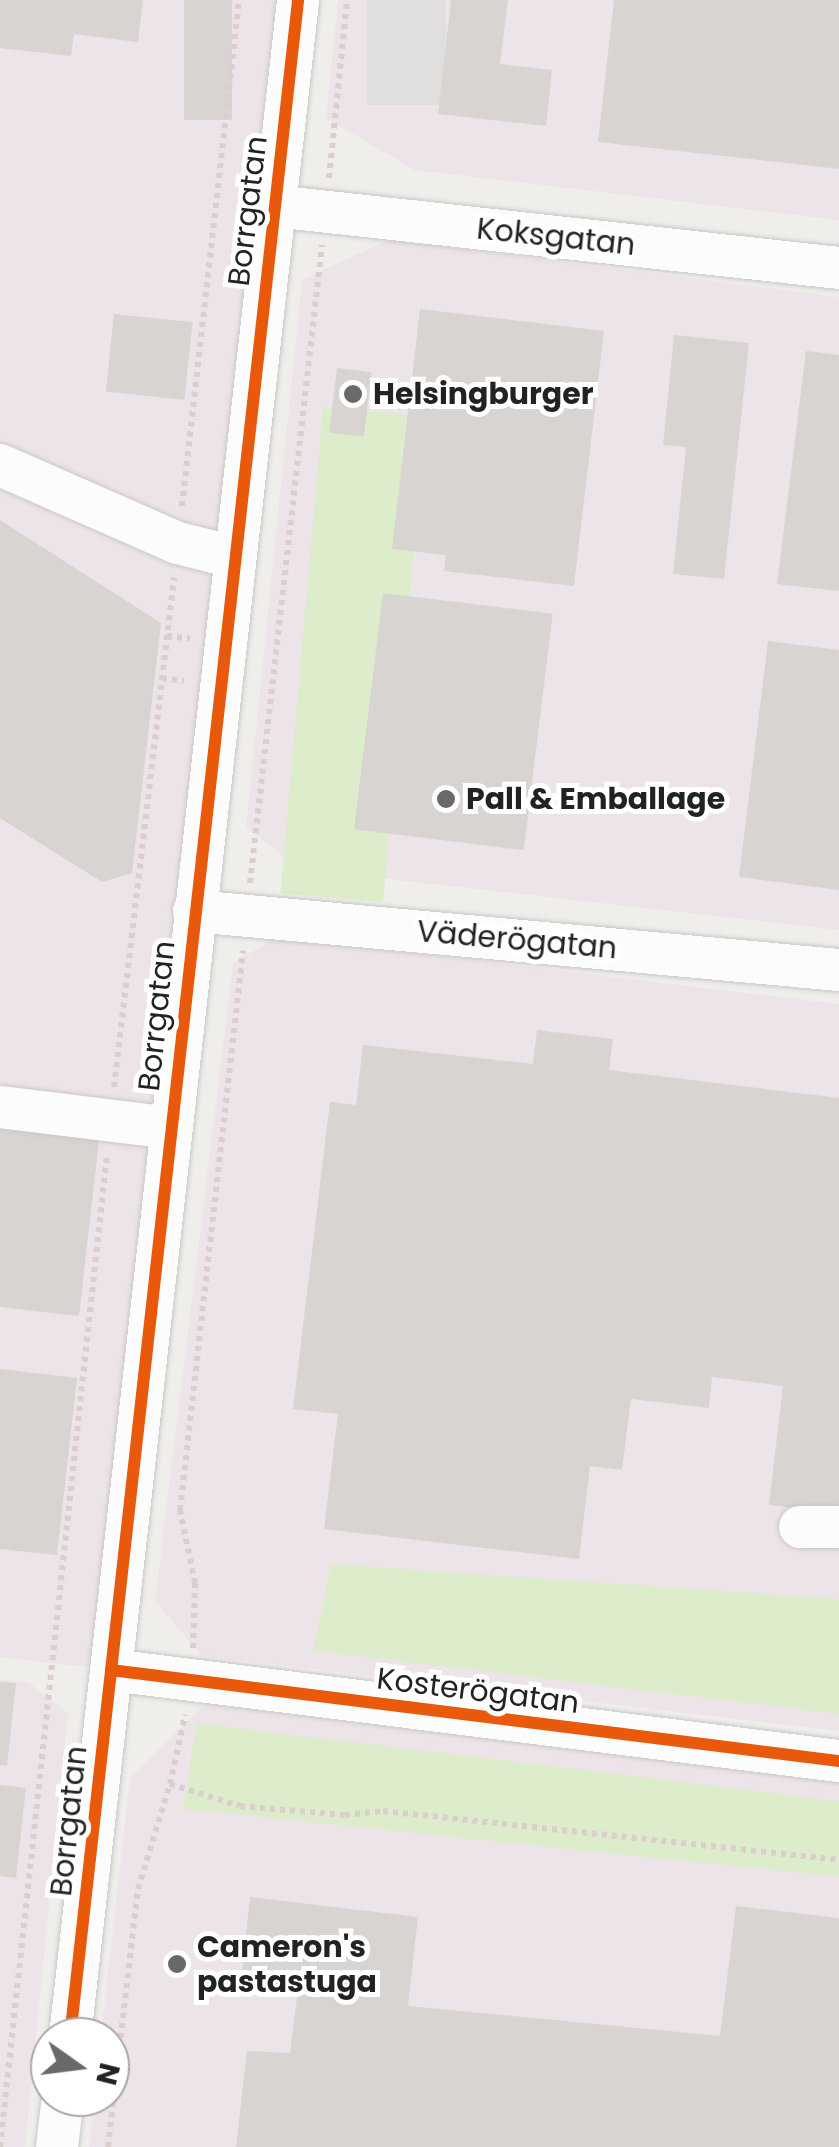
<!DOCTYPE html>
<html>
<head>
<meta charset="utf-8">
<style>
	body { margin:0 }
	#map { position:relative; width:839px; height:2147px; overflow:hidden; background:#f0eeeb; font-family:Poppins,sans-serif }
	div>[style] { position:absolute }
	.industrial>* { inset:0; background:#ede4e9 }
	.grass>* { inset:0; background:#ddeccb; transform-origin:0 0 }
	.parking>* { inset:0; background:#e0dfde; transform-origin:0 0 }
	.building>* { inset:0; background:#d7d4d2; transform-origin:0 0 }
	.path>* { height:6px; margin-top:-3px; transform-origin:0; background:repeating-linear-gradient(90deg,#dccecd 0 5px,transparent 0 10px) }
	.roads { filter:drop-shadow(0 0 2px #c9c8c7) drop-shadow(0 0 2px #c9c8c7) }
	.minor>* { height:42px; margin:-21px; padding:0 21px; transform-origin:21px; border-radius:21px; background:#fdfcfc }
	.cycleway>* { height:12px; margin:-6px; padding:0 6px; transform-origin:6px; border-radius:6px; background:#e8590c }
	.dots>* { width:28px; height:28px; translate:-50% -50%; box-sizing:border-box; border:5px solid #fff; border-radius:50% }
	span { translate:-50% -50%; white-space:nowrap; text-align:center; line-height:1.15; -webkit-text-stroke:10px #fff; paint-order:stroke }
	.street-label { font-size:30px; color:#222 }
	.poi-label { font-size:30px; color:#222; font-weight:700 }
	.left { translate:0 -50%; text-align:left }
	.north { position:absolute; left:30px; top:2017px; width:100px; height:100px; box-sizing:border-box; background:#fff; border:2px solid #a7a7a7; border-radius:50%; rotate:104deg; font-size:28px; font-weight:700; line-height:40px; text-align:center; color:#222 }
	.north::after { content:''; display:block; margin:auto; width:35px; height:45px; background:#6a6968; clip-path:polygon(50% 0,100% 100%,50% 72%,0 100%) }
</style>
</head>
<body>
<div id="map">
	<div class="industrial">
		<i style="clip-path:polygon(0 0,298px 0,111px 1670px,0 1657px)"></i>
		<i style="clip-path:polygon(338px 0,839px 0,839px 220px,415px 170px,326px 118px)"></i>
		<i style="clip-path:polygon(388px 240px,839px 297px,839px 930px,299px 869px,246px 827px,302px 280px)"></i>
		<i style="clip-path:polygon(277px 937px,839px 1004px,839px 1731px,202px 1656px,155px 1601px,233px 963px)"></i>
		<i style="clip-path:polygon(0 1680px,28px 1682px,68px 1713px,25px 2147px,0 2147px)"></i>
		<i style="clip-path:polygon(207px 1702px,839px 1780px,839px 2147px,89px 2147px,95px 2097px,110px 2097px,110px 2037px,101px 2037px,130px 1778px)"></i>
	</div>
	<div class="grass">
		<i style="left:323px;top:407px;width:103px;height:488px;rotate:5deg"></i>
		<i style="clip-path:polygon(331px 1564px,839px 1599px,839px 1714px,313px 1651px)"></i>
		<i style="clip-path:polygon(197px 1723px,839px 1801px,839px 1877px,183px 1809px)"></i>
	</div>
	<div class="parking">
		<i style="left:367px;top:0;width:79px;height:105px"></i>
	</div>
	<div class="building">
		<i style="clip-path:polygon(0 0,143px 0,138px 42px,74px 34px,71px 56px,0 48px)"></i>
		<i style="left:184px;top:0;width:48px;height:120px"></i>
		<i style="clip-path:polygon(451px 0,508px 0,500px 64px,552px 70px,546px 126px,438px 114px)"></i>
		<i style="clip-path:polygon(614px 0,839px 0,839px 169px,598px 142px)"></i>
		<i style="clip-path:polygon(420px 309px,604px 331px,574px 586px,444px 571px,446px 555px,392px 549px)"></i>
		<i style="left:114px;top:314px;width:79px;height:78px;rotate:6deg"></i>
		<i style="clip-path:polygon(674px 335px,749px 343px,724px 579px,673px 574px,686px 447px,663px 445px)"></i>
		<i style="clip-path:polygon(806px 351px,839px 355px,839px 591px,777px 584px)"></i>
		<i style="left:337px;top:368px;width:35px;height:65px;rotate:7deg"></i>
		<i style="clip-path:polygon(0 520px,161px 623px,132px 873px,102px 882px,0 818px)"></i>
		<i style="left:383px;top:593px;width:171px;height:238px;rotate:7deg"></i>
		<i style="clip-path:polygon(768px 641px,839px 650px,839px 890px,739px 877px)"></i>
		<i style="clip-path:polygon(537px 1030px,613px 1039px,609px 1070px,839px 1098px,839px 1513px,769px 1505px,783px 1386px,712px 1377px,709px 1408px,631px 1399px,622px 1470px,590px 1466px,579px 1559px,324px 1529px,338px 1414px,293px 1409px,330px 1102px,356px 1105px,363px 1045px,533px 1064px)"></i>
		<i style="clip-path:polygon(0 1121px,100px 1132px,79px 1316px,0 1307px)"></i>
		<i style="clip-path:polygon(0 1369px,77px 1378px,57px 1555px,0 1549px)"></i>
		<i style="clip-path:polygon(0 1682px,16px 1683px,7px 1766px,0 1765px)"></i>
		<i style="clip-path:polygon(0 1785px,26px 1788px,16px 1878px,0 1876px)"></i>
		<i style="clip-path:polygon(250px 1897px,418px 1917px,408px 2006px,720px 2036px,736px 1906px,839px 1918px,839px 2147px,236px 2147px,247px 2051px,290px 2053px,298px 1990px,241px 1981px)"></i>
	</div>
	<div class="path">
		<i style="left:329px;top:178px;width:179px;rotate:-84.2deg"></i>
		<i style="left:182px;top:506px;width:509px;rotate:-83.57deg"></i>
		<i style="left:167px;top:636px;width:23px;rotate:7deg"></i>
		<i style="left:162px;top:678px;width:22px;rotate:8deg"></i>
		<i style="left:250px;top:883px;width:642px;rotate:-83.56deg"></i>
		<i style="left:114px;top:1087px;width:513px;rotate:-83.28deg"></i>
		<i style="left:193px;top:1648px;width:65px;rotate:-88.2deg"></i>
		<i style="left:195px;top:1583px;width:75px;rotate:-101.6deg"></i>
		<i style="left:180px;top:1510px;width:563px;rotate:-83.57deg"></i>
		<i style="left:170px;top:1784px;width:73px;rotate:17.4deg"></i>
		<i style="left:240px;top:1806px;width:105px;rotate:4.9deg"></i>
		<i style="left:345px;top:1815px;width:38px;rotate:-6deg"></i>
		<i style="left:383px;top:1811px;width:459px;rotate:6.1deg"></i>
		<i style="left:0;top:2147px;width:999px;rotate:-83.85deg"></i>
		<i style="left:108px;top:2147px;width:260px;rotate:-83.4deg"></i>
		<i style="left:138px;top:1889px;width:110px;rotate:-73.1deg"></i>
		<i style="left:170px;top:1784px;width:71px;rotate:-77.7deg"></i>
	</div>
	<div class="roads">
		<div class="minor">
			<i style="left:274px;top:206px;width:568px;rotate:6.26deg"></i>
			<i style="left:0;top:465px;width:194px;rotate:23.7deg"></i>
			<i style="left:178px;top:543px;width:58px;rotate:14deg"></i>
			<i style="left:194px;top:911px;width:648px;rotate:5.23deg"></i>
			<i style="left:0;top:1107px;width:171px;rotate:7deg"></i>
			<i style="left:800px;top:1527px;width:39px"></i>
			<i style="left:111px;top:1670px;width:734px;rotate:7.13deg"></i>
			<i style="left:70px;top:2037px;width:2050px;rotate:-83.61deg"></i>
			<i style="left:57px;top:2147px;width:50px;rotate:-83.2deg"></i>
		</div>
	</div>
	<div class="cycleway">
		<i style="left:111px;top:1670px;width:734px;rotate:7.13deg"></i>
		<i style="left:70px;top:2037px;width:2050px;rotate:-83.61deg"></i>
	</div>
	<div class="dots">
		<i style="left:353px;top:394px;background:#6a6968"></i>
		<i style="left:446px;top:799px;background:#6a6968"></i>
		<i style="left:177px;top:1964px;background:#6a6968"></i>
	</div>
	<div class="street-label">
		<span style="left:248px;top:211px;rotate:-83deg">Borrgatan</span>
		<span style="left:556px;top:237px;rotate:6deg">Koksgatan</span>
		<span style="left:517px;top:940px;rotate:5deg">Väderögatan</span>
		<span style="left:157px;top:1016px;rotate:-84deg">Borrgatan</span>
		<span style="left:478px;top:1691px;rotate:7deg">Kosterögatan</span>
		<span style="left:69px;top:1821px;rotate:-84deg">Borrgatan</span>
	</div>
	<div class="poi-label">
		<span class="left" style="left:373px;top:394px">Helsingburger</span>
		<span class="left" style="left:466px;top:799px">Pall &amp; Emballage</span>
		<span class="left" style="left:197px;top:1964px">Cameron's<br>pastastuga</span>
	</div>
	<div class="north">N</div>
</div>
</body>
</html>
